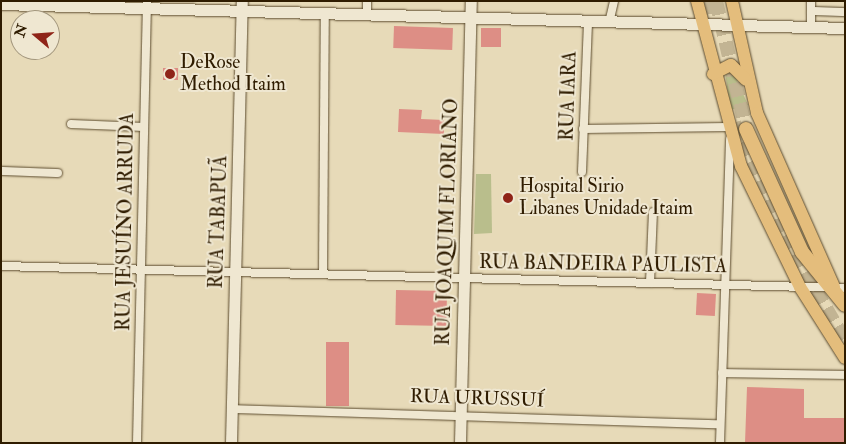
<!DOCTYPE html>
<html>
<head>
<meta charset="utf-8">
<style>
	body { margin:0 }
	#map { position:relative; width:846px; height:444px; overflow:hidden; background:#e7dab8; font-family:"IM FELL Double Pica",serif }
	div>[style] { position:absolute }
	.green>* { inset:0; background:#b9be8c }
	.building>* { inset:0; background:#dd8e85; transform-origin:0 0 }
	.highway-tunnel>* { height:14px; margin-top:-7px; transform-origin:0; background:repeating-linear-gradient(90deg,#c2b493 0 14px,transparent 0 21px) }
	.roads { filter:drop-shadow(0 0 1px #5d4c2e) drop-shadow(0 0 1px #5d4c2e) }
	.street>* { height:8px; margin:-4px; padding:0 4px; transform-origin:4px; border-radius:4px; background:#efe7d1 }
	.secondary>* { height:11px; margin:-5.5px; padding:0 5.5px; transform-origin:5.5px; border-radius:5.5px; background:#efe7d1 }
	.primary>* { height:12px; margin:-6px; padding:0 6px; transform-origin:6px; border-radius:6px; background:#e4bd7c }
	.highway>* { height:14px; margin:-7px; padding:0 7px; transform-origin:7px; border-radius:7px; background:#e4bd7c }
	.dots>* { width:14px; height:14px; translate:-50% -50%; box-sizing:border-box; border:2px solid #efe7d1; border-radius:50% }
	span { translate:-50% -50%; white-space:nowrap; text-align:center; line-height:1.15; -webkit-text-stroke:4px #efe7d1; paint-order:stroke }
	.poi-label { font-size:19px; color:#2f1c00 }
	.left { translate:0 -50%; text-align:left }
	.street-label { font-size:19px; color:#2f1c00 }
	.frame { position:absolute; inset:0; border:2px solid #2f1c00; pointer-events:none }
	.north { position:absolute; left:10px; top:10px; width:50px; height:50px; box-sizing:border-box; background:#efe7d1; border:1px solid #a2967d; border-radius:50%; rotate:288deg; font-size:14px; font-weight:700; line-height:20px; text-align:center; color:#2f1c00 }
	.north::after { content:''; display:block; margin:auto; width:18px; height:22px; background:#8f2418; clip-path:polygon(50% 0,100% 100%,50% 72%,0 100%) }
</style>
</head>
<body>
<div id="map">
	<div class="green">
		<i style="clip-path:polygon(725px 71px,734px 73px,748px 105px,730px 110px)"></i>
		<i style="clip-path:polygon(476px 174px,491px 174px,492px 233px,474px 234px)"></i>
	</div>
	<div class="building">
		<i style="left:394px;top:26px;width:59px;height:22px;rotate:2deg"></i>
		<i style="left:481px;top:28px;width:20px;height:19px"></i>
		<i style="left:163px;top:68px;width:15px;height:12px"></i>
		<i style="clip-path:polygon(399px 109px,422px 110px,421px 119px,444px 120px,444px 134px,398px 132px)"></i>
		<i style="left:396px;top:290px;width:51px;height:35px;rotate:1deg"></i>
		<i style="left:697px;top:293px;width:19px;height:22px;rotate:3deg"></i>
		<i style="left:326px;top:342px;width:23px;height:64px"></i>
		<i style="clip-path:polygon(747px 387px,804px 389px,804px 418px,845px 418px,845px 443px,745px 443px)"></i>
	</div>
	<div class="highway-tunnel">
		<i style="left:704px;top:1px;width:27px;rotate:80deg"></i>
		<i style="left:716px;top:1px;width:131px;rotate:76.8deg"></i>
		<i style="left:734px;top:123px;width:124px;rotate:66.1deg"></i>
		<i style="left:784px;top:236px;width:121px;rotate:59.8deg"></i>
	</div>
	<div class="roads">
		<div class="street">
			<i style="left:811px;top:11px;width:34px;rotate:2deg"></i>
			<i style="left:367px;top:16px;width:15px;rotate:-90deg"></i>
			<i style="left:609px;top:23px;width:23px;rotate:-77deg"></i>
			<i style="left:811px;top:27px;width:26px;rotate:-90deg"></i>
			<i style="left:71px;top:124px;width:73px;rotate:2.4deg"></i>
			<i style="left:583px;top:129px;width:145px;rotate:-0.8deg"></i>
			<i style="left:1px;top:171px;width:57px;rotate:2deg"></i>
			<i style="left:582px;top:172px;width:150px;rotate:-87.7deg"></i>
			<i style="left:1px;top:266px;width:844px;rotate:1.49deg"></i>
			<i style="left:323px;top:273px;width:258px;rotate:-89.6deg"></i>
			<i style="left:650px;top:283px;width:71px;rotate:-87.6deg"></i>
			<i style="left:722px;top:373px;width:123px;rotate:0.9deg"></i>
			<i style="left:232px;top:409px;width:488px;rotate:1.8deg"></i>
			<i style="left:137px;top:443px;width:442px;rotate:-88.7deg"></i>
			<i style="left:720px;top:443px;width:304px;rotate:-88.1deg"></i>
		</div>
		<div class="secondary">
			<i style="left:1px;top:4px;width:844px;rotate:1.63deg"></i>
			<i style="left:231px;top:443px;width:442px;rotate:-88.6deg"></i>
			<i style="left:460px;top:443px;width:442px;rotate:-88.6deg"></i>
		</div>
		<div class="primary">
			<i style="left:697px;top:1px;width:171px;rotate:75.1deg"></i>
			<i style="left:741px;top:166px;width:135px;rotate:64deg"></i>
			<i style="left:800px;top:287px;width:84px;rotate:57.6deg"></i>
			<i style="left:732px;top:1px;width:115px;rotate:77.4deg"></i>
			<i style="left:757px;top:113px;width:190px;rotate:66.1deg"></i>
			<i style="left:713px;top:74px;width:20px;rotate:-27deg"></i>
			<i style="left:731px;top:65px;width:21px;rotate:45deg"></i>
		</div>
		<div class="highway">
			<i style="left:746px;top:129px;width:135px;rotate:65.5deg"></i>
			<i style="left:802px;top:252px;width:68px;rotate:50.9deg"></i>
		</div>
	</div>
	<div class="dots">
		<i style="left:170px;top:74px;background:#8f2418"></i>
		<i style="left:508px;top:198px;background:#8f2418"></i>
	</div>
	<div class="poi-label">
		<span class="left" style="left:180px;top:74px">DeRose<br>Method Itaim</span>
		<span class="left" style="left:519px;top:198px">Hospital Sirio<br>Libanes Unidade Itaim</span>
	</div>
	<div class="street-label">
		<span style="left:569px;top:96px;rotate:-88deg">RUA IARA</span>
		<span style="left:126px;top:222px;rotate:-89deg">RUA JESUÍNO ARRUDA</span>
		<span style="left:219px;top:222px;rotate:-88deg">RUA TABAPUÃ</span>
		<span style="left:448px;top:222px;rotate:-88deg">RUA JOAQUIM FLORIANO</span>
		<span style="left:603px;top:265px;rotate:1deg">RUA BANDEIRA PAULISTA</span>
		<span style="left:477px;top:399px;rotate:2deg">RUA URUSSUÍ</span>
	</div>
	<div class="frame"></div>
	<div class="north">N</div>
</div>
</body>
</html>
